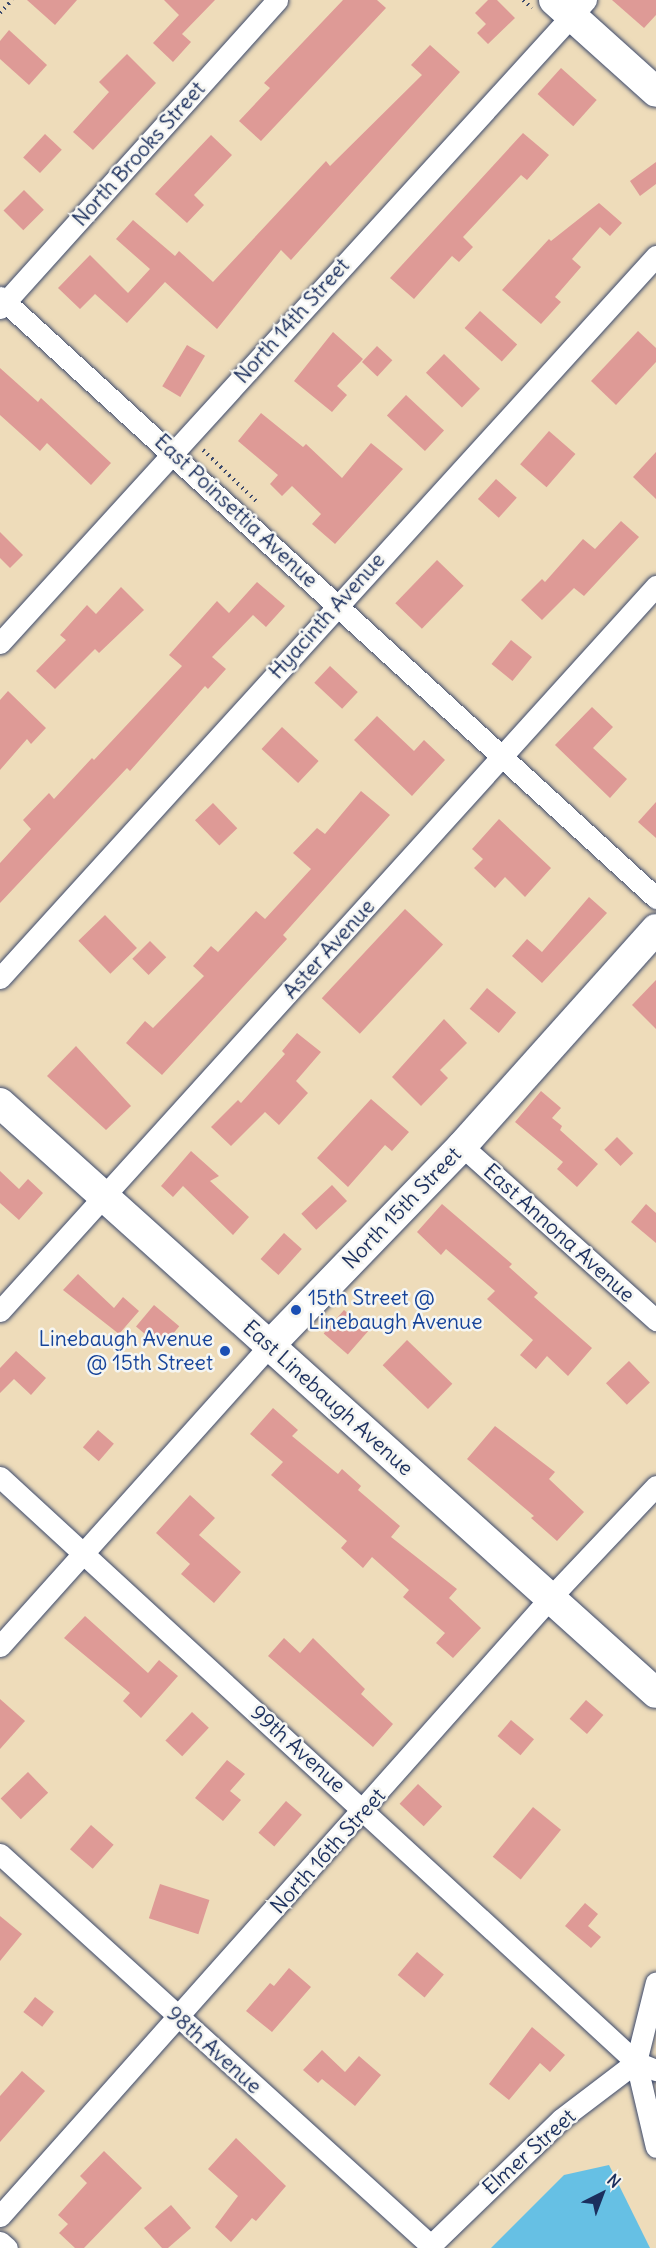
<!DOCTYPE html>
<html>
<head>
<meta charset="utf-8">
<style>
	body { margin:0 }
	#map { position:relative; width:656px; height:2248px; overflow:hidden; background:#eedcba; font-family:Delius,sans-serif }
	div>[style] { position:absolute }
	.water>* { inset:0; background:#66c0e4 }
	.building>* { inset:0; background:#de9a96; transform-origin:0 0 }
	.path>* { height:4px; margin-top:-2px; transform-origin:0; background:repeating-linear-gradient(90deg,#3b496c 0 1.5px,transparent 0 6px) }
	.roads { filter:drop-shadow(0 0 2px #3b496c) drop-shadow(0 0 2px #3b496c) }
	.street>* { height:21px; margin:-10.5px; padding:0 10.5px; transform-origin:10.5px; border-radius:10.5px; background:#fff }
	.secondary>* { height:30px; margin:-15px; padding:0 15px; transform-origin:15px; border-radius:15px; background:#fff }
	.dots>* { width:16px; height:16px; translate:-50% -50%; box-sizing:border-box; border:3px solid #f6f6f2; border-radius:50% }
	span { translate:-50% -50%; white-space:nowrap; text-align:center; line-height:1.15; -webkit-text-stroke:5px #f6f6f2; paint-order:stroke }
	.street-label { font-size:21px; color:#1b2f5e }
	.transit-label { font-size:21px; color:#164399 }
	.left { translate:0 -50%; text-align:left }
	.right { translate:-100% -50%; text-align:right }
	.north { position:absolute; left:572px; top:2164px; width:60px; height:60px; -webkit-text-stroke:4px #f6f6f2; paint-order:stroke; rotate:42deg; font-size:16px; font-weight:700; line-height:24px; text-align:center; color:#1b2f5e }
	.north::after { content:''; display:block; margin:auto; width:21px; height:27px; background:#1b2f5e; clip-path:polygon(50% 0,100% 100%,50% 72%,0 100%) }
</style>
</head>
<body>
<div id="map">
	<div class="water">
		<i style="clip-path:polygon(609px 2165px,650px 2248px,491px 2248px,564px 2175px)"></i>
	</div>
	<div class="building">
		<i style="clip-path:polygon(27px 0,77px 0,55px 25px)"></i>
		<i style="clip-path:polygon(164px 0,215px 0,182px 34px,191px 42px,173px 62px,153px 43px,179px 15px)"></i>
		<i style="clip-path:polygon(343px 0,377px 0,386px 8px,261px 141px,239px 121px,270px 88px,264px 83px)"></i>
		<i style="clip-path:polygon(488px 0,497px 0,515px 18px,488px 44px,477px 33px,486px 24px,475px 13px)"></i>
		<i style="clip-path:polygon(612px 0,656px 0,656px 15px,644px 28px)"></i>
		<i style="clip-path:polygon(9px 30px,47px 65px,29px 85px,0 59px,0 41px)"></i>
		<i style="clip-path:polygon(430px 45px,460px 72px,291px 260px,281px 250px,217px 329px,165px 282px,127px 323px,95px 294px,80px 309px,58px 288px,90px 255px,128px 293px,150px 269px,116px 239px,133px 220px,175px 256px,179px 251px,213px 282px,326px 161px,330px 166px,422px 75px,411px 65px)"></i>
		<i style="clip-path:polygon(127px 54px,156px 83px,93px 150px,73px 132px,109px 92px,99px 82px)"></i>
		<i style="left:561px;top:68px;width:48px;height:35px;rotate:42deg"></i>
		<i style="clip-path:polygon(523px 133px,549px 155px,527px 180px,521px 175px,463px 237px,473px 247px,459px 262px,452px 256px,414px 299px,390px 278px)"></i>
		<i style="left:45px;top:134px;width:23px;height:32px;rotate:43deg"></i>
		<i style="clip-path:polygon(211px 135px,232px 155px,194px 195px,204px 205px,187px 223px,155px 194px)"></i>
		<i style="clip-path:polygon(656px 162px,656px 184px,640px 196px,630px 181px)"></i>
		<i style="left:24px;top:190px;width:28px;height:29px;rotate:45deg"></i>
		<i style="clip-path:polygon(599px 203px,622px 223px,610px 236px,600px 227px,572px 259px,581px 267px,555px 297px,561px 302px,541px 324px,502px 290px,549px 239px,551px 241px)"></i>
		<i style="left:480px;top:311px;width:50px;height:23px;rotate:42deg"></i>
		<i style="clip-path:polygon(638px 331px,656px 348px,656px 362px,616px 405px,591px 381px)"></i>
		<i style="clip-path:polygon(333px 332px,363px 359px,337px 386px,347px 395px,332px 412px,294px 381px)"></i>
		<i style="left:187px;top:345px;width:21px;height:48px;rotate:31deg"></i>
		<i style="left:377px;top:346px;width:21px;height:22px;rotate:43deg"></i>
		<i style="left:444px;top:354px;width:50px;height:26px;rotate:44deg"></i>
		<i style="clip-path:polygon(0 368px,38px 402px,41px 398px,111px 463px,91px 485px,47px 443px,40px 451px,0 415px)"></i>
		<i style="left:406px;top:395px;width:52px;height:28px;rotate:43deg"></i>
		<i style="clip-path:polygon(261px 413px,303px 447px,306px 444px,342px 478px,371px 443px,403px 469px,335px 544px,312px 524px,321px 514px,292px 486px,282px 496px,270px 484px,278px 475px,238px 441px)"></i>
		<i style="left:549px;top:431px;width:35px;height:44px;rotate:41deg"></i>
		<i style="clip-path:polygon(656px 452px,656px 499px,633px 477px)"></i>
		<i style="left:496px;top:479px;width:28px;height:27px;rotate:42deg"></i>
		<i style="clip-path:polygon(621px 521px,639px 537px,584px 596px,574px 588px,542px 620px,521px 600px,542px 579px,545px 582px,583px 539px,595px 549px)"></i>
		<i style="clip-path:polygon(0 532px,23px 555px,10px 568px,0 558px)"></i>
		<i style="left:437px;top:560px;width:37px;height:60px;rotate:44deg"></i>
		<i style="clip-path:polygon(257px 582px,285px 606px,266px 627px,253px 615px,212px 657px,226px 669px,208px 689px,205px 686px,130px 771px,127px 768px,0 903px,0 863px,31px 829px,23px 820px,49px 793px,54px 799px,92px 758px,94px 760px,182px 666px,169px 655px,217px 601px,229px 613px)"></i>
		<i style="clip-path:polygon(121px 587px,144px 610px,99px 653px,95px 649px,55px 689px,36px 671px,66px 640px,60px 635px,87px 605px,96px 614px)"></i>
		<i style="left:511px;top:640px;width:27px;height:31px;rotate:39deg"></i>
		<i style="left:330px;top:666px;width:38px;height:23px;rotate:43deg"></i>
		<i style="clip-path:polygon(8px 691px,46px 728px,31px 744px,27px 739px,0 770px,0 700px)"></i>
		<i style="clip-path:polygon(592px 707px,613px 727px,593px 748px,627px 779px,610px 798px,555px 745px)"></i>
		<i style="clip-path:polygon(377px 716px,414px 751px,424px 740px,445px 760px,412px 796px,354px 740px)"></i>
		<i style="left:282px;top:727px;width:50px;height:30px;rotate:43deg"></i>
		<i style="clip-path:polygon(361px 791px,390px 815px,283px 935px,287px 939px,162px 1075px,126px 1043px,145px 1021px,153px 1028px,204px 976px,193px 966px,211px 946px,218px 952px,256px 911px,265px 919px,311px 869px,293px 853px,317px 828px,325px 834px)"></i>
		<i style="clip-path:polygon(656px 802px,656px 838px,638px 822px)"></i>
		<i style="left:213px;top:803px;width:35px;height:25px;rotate:46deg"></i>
		<i style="clip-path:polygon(499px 819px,551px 868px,525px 897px,505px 877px,495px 888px,474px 868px,483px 859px,472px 849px)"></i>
		<i style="clip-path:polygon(589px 897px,607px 913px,542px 983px,512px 956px,527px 939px,542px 952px)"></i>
		<i style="left:405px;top:909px;width:52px;height:122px;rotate:43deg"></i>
		<i style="left:105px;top:915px;width:46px;height:37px;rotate:46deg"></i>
		<i style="left:150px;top:941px;width:23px;height:25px;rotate:45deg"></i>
		<i style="clip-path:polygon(656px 980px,656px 1029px,632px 1005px)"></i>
		<i style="left:487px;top:988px;width:38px;height:27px;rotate:40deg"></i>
		<i style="clip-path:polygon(444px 1019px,467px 1043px,440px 1070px,448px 1078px,421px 1106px,392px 1077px)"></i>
		<i style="clip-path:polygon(297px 1033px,321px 1052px,296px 1081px,308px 1093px,279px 1125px,265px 1112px,231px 1146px,211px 1127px,238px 1100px,241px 1103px,285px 1054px,282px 1051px)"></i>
		<i style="clip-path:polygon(76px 1046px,131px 1106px,106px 1130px,47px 1076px)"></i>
		<i style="clip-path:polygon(541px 1091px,561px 1108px,552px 1118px,562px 1126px,560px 1130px,598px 1164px,577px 1187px,557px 1169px,563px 1162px,515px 1122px)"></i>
		<i style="clip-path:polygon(371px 1099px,409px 1132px,392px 1151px,385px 1145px,348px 1187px,317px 1158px)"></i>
		<i style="left:617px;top:1137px;width:23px;height:18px;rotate:45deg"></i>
		<i style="clip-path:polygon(191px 1151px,219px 1176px,210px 1181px,249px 1217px,233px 1235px,183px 1186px,173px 1197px,161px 1186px)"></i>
		<i style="clip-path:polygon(0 1171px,19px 1189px,28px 1179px,43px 1193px,19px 1220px,0 1203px)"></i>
		<i style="left:332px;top:1185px;width:22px;height:42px;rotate:47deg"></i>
		<i style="clip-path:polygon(442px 1204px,512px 1264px,509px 1267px,538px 1293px,534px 1297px,592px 1348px,568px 1376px,547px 1356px,536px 1369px,520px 1355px,533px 1340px,487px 1299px,495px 1291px,446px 1249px,441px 1255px,417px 1232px)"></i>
		<i style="clip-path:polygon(646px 1204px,656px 1213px,656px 1243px,631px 1222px)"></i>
		<i style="left:284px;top:1233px;width:24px;height:35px;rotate:42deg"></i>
		<i style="clip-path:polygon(78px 1274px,114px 1308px,123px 1297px,139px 1311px,119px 1334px,63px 1290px)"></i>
		<i style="left:154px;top:1305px;width:33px;height:28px;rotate:40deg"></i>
		<i style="left:344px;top:1310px;width:32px;height:31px;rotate:41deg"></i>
		<i style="left:407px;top:1340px;width:63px;height:35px;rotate:44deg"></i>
		<i style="clip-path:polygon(16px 1351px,46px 1378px,31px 1395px,14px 1379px,0 1393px,0 1368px)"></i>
		<i style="left:629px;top:1361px;width:30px;height:32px;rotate:46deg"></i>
		<i style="clip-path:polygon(273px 1408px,298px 1430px,292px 1436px,338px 1474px,342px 1469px,361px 1486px,358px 1490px,400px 1526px,391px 1537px,457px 1589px,449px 1598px,481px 1628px,453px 1658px,436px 1643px,445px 1633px,403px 1597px,409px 1590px,372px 1557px,363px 1568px,341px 1548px,347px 1541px,271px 1475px,283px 1462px,250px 1434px)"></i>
		<i style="clip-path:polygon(495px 1426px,555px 1472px,549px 1479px,584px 1512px,557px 1541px,531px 1518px,534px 1516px,467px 1459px)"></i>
		<i style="left:98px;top:1430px;width:21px;height:23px;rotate:41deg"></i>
		<i style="clip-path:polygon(190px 1495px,215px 1518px,199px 1535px,241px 1572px,214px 1603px,181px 1574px,190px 1564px,156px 1533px)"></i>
		<i style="clip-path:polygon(85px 1616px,148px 1673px,159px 1660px,178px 1676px,141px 1718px,123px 1701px,130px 1693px,64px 1638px)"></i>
		<i style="clip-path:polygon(284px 1638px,300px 1653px,313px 1638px,365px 1689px,361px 1694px,393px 1724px,373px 1747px,268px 1656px)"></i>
		<i style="clip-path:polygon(0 1699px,25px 1721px,0 1749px)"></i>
		<i style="left:586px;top:1700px;width:23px;height:25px;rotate:41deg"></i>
		<i style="left:192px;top:1712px;width:23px;height:39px;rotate:43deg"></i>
		<i style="left:511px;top:1720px;width:30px;height:21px;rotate:40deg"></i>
		<i style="clip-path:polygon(227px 1760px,245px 1774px,230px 1791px,241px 1800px,223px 1821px,195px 1798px)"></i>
		<i style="left:28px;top:1772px;width:29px;height:38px;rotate:46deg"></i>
		<i style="left:418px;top:1784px;width:33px;height:27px;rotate:43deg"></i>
		<i style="left:286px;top:1801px;width:21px;height:42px;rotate:41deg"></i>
		<i style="left:533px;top:1807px;width:36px;height:64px;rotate:39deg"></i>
		<i style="left:91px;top:1825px;width:30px;height:32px;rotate:41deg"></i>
		<i style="left:160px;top:1884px;width:52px;height:36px;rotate:18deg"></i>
		<i style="clip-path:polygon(585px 1903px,598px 1914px,588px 1926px,601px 1937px,591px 1948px,565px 1926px)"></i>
		<i style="clip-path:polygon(0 1916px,22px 1934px,0 1961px)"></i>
		<i style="left:417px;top:1952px;width:35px;height:30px;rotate:40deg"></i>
		<i style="clip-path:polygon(289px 1968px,311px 1987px,272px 2032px,246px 2011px,270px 1983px,274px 1986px)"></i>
		<i style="left:35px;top:1997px;width:24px;height:19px;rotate:38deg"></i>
		<i style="clip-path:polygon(532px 2027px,565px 2055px,550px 2072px,540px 2063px,509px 2100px,489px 2084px)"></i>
		<i style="clip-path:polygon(322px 2050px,345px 2072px,359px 2056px,381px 2075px,355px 2106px,322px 2079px,318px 2083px,303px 2070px)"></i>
		<i style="clip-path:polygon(22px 2071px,45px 2091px,0 2142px,0 2096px)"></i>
		<i style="clip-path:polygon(236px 2138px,286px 2186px,256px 2221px,252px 2218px,231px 2242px,215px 2227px,238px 2196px,208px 2169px)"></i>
		<i style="clip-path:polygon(104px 2151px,142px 2188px,84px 2248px,75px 2248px,59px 2233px,68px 2224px,58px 2215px,87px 2183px,80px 2176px)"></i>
		<i style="clip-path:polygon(171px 2205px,191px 2228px,168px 2248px,162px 2248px,144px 2228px)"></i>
	</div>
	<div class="path">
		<i style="left:523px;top:0;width:12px;rotate:42deg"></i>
		<i style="left:0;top:13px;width:18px;rotate:-47deg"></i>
		<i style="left:203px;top:450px;width:76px;rotate:43.9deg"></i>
	</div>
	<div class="roads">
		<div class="street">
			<i style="left:0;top:297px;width:890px;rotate:42.49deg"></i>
			<i style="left:0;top:308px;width:414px;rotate:-48deg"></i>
			<i style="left:0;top:643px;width:870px;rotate:-47.66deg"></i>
			<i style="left:0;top:978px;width:976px;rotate:-47.74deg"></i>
			<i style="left:462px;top:1146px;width:261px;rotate:41.9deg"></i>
			<i style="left:0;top:1311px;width:978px;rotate:-47.86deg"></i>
			<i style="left:0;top:1477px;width:864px;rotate:42.61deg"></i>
			<i style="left:636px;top:2062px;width:87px;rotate:76.8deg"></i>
			<i style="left:0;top:1646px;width:404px;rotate:-48.1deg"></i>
			<i style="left:0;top:1854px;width:580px;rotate:42.27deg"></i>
			<i style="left:636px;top:2062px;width:82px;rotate:-76deg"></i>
			<i style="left:636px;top:2062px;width:22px;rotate:22deg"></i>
			<i style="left:0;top:2216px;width:827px;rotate:-48.33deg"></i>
			<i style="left:550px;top:1598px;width:154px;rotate:-46.6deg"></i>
			<i style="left:0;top:2242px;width:9px;rotate:41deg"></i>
			<i style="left:428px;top:2248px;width:185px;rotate:-44.1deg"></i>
			<i style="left:561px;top:2119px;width:94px;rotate:-37.2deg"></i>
		</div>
		<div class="secondary">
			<i style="left:554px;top:0;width:137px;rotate:42deg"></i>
			<i style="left:0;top:1103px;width:882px;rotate:41.97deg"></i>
			<i style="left:270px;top:1345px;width:277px;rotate:-46deg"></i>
			<i style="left:462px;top:1146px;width:291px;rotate:-48.2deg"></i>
		</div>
	</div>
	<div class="dots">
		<i style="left:296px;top:1310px;background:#1a4fb4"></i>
		<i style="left:225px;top:1351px;background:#1a4fb4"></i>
	</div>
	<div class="street-label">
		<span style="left:139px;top:154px;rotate:-48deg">North Brooks Street</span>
		<span style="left:292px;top:321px;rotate:-48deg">North 14th Street</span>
		<span style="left:236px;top:511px;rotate:43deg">East Poinsettia Avenue</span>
		<span style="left:327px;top:616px;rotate:-48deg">Hyacinth Avenue</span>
		<span style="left:329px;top:949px;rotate:-48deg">Aster Avenue</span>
		<span style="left:402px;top:1208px;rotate:-46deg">North 15th Street</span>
		<span style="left:559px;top:1233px;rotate:42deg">East Annona Avenue</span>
		<span style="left:328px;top:1398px;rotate:42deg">East Linebaugh Avenue</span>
		<span style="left:298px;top:1749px;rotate:42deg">99th Avenue</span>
		<span style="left:328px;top:1851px;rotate:-48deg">North 16th Street</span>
		<span style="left:214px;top:2050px;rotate:42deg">98th Avenue</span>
		<span style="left:529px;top:2152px;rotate:-42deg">Elmer Street</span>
	</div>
	<div class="transit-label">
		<span class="left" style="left:308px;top:1310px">15th Street @<br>Linebaugh Avenue</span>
		<span class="right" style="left:213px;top:1351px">Linebaugh Avenue<br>@ 15th Street</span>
	</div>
	<div class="north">N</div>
</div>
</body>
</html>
